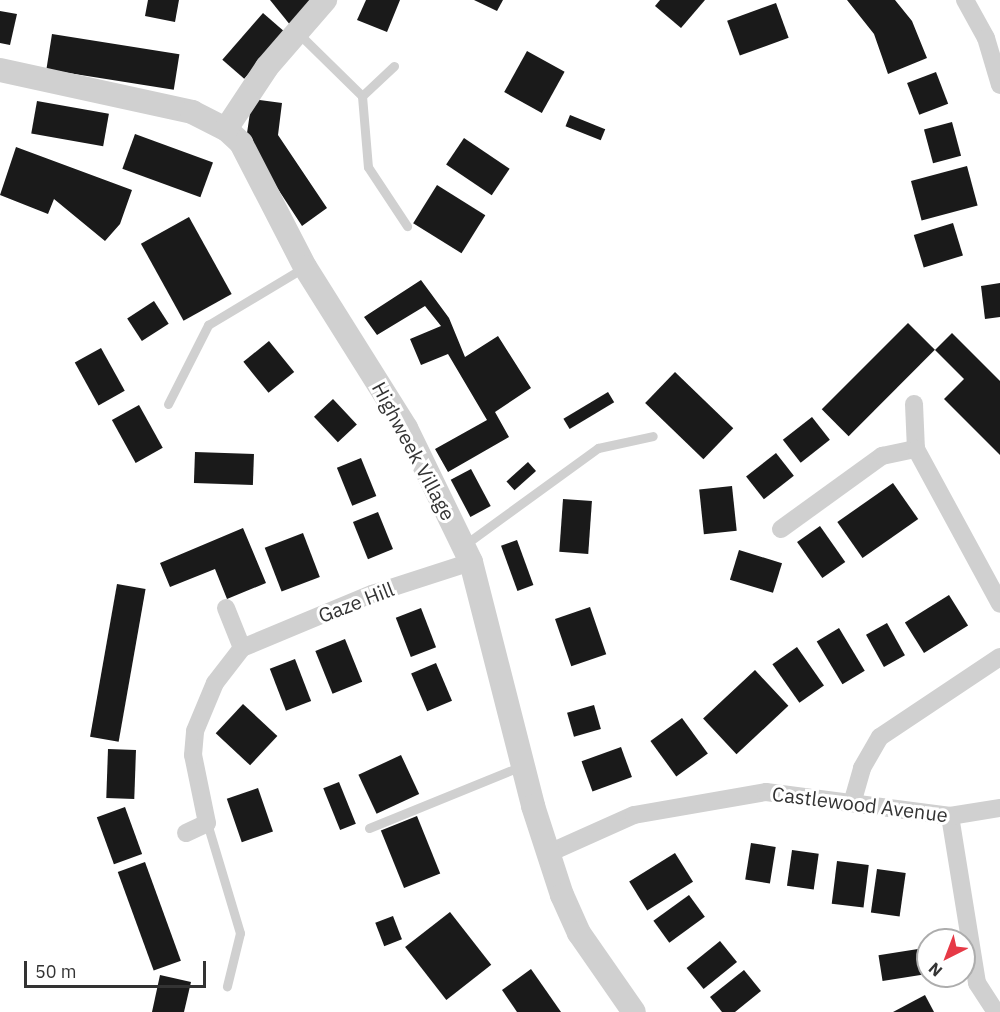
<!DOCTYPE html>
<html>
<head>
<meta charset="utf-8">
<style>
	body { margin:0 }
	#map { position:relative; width:1000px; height:1012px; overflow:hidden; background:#fff; font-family:"IBM Plex Sans",sans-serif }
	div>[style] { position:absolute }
	.building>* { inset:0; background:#1a1a1a; transform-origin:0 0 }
	.service>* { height:9px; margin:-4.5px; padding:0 4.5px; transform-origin:4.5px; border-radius:4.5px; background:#d0d0d0 }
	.minor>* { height:18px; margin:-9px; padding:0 9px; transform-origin:9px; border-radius:9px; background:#d0d0d0 }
	.tertiary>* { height:24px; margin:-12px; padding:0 12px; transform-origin:12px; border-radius:12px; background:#d0d0d0 }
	span { translate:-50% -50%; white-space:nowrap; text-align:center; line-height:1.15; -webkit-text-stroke:6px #fff; paint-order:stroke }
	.street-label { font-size:20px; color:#333 }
	.north { position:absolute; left:916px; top:928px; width:60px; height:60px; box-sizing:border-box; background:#fff; border:2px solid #adadad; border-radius:50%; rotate:222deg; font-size:16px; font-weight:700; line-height:24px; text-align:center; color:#333 }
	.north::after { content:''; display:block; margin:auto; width:21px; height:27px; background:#e63946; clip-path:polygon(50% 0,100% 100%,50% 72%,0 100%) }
	.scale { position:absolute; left:24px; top:961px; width:182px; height:27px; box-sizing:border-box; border:3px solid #333; border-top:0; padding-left:8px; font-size:18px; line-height:21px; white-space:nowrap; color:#333; -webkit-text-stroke:4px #fff; paint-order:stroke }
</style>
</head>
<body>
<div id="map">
	<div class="building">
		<i style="clip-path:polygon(148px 0,179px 0,175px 22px,145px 16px)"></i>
		<i style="clip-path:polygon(270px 0,310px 0,291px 26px)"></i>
		<i style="clip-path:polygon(366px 0,400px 0,387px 32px,357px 20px)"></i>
		<i style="clip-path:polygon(474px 0,503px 0,497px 11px)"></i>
		<i style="clip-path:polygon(660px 0,705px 0,681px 28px,655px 6px)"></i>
		<i style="clip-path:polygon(847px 0,895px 0,912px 21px,927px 58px,888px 74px,874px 34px)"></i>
		<i style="left:776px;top:3px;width:37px;height:52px;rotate:70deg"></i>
		<i style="clip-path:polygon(0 11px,17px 14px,10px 45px,0 43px)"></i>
		<i style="left:263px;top:13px;width:29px;height:62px;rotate:41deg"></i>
		<i style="left:52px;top:34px;width:129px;height:36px;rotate:9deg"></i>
		<i style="left:527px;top:51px;width:43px;height:47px;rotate:29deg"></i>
		<i style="left:936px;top:72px;width:34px;height:31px;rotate:69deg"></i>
		<i style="clip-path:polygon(252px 99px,282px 103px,278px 135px,327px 208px,302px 226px,246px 140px)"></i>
		<i style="left:37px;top:101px;width:73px;height:33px;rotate:10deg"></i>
		<i style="left:570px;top:115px;width:38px;height:12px;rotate:22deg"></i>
		<i style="left:952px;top:122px;width:35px;height:29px;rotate:75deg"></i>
		<i style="left:135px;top:134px;width:83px;height:37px;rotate:20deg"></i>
		<i style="left:464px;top:138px;width:55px;height:32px;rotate:34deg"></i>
		<i style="clip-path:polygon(16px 147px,132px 190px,120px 224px,105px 241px,54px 199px,48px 214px,0 195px)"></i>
		<i style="left:967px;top:166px;width:41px;height:58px;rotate:75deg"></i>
		<i style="left:437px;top:185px;width:57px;height:45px;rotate:32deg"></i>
		<i style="left:189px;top:217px;width:88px;height:55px;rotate:61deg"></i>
		<i style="left:953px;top:223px;width:34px;height:41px;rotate:73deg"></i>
		<i style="clip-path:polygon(421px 280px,449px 318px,465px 357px,498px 336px,531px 388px,495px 412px,509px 437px,448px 472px,435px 449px,487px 420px,448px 354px,421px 365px,410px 339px,441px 326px,425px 306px,377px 335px,364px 317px)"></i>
		<i style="clip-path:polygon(1000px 283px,1000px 317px,985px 319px,981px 286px)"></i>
		<i style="left:154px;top:301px;width:27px;height:32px;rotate:57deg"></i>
		<i style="left:908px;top:323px;width:38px;height:122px;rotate:45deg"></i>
		<i style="clip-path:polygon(952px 333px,1000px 381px,1000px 455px,944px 399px,964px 379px,935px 350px)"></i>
		<i style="left:269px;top:341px;width:40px;height:33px;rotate:51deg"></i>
		<i style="left:101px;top:348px;width:49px;height:30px;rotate:61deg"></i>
		<i style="left:675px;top:372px;width:81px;height:43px;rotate:44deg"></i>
		<i style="left:608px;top:392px;width:12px;height:52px;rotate:59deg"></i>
		<i style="left:333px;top:399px;width:35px;height:26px;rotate:47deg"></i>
		<i style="left:139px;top:405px;width:49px;height:31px;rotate:61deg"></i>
		<i style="left:812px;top:417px;width:29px;height:37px;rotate:52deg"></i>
		<i style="left:195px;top:452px;width:59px;height:31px;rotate:2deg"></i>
		<i style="left:776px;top:453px;width:29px;height:38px;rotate:52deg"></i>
		<i style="left:361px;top:458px;width:41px;height:26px;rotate:68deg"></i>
		<i style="left:528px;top:462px;width:12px;height:29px;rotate:48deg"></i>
		<i style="left:471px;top:469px;width:42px;height:23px;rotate:62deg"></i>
		<i style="left:893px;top:483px;width:44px;height:68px;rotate:55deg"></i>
		<i style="left:732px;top:486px;width:45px;height:33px;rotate:84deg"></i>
		<i style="left:563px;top:499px;width:29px;height:53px;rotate:4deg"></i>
		<i style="left:378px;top:512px;width:40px;height:27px;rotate:68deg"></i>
		<i style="left:820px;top:526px;width:44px;height:28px;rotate:55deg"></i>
		<i style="clip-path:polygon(243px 528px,266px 583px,227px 599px,215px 569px,170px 587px,160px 563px)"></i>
		<i style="left:303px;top:533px;width:47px;height:41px;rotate:69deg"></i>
		<i style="left:517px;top:540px;width:48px;height:17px;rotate:70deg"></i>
		<i style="left:739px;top:550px;width:45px;height:31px;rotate:17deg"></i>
		<i style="left:117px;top:584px;width:29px;height:155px;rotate:10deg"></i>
		<i style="left:949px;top:595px;width:36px;height:52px;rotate:58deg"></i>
		<i style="left:590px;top:607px;width:50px;height:37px;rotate:71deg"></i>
		<i style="left:421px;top:608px;width:42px;height:27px;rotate:69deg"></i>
		<i style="left:887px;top:623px;width:37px;height:24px;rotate:61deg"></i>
		<i style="left:839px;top:628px;width:50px;height:26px;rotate:59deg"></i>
		<i style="left:345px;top:639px;width:46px;height:32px;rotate:68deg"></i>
		<i style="left:797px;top:647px;width:47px;height:30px;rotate:55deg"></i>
		<i style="left:295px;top:659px;width:45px;height:27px;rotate:69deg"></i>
		<i style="left:436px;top:663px;width:41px;height:27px;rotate:67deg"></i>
		<i style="left:755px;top:670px;width:49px;height:71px;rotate:47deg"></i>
		<i style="left:243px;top:704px;width:47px;height:40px;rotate:43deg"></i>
		<i style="left:594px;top:705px;width:25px;height:28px;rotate:74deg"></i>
		<i style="left:682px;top:718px;width:44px;height:39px;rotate:54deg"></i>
		<i style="left:621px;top:747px;width:32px;height:42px;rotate:70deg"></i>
		<i style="left:108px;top:749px;width:28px;height:49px;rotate:2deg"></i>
		<i style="left:401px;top:755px;width:43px;height:47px;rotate:65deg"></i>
		<i style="left:339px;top:782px;width:45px;height:17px;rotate:68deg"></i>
		<i style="left:258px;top:788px;width:46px;height:33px;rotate:71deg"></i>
		<i style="left:125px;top:807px;width:50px;height:30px;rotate:70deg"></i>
		<i style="left:417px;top:816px;width:62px;height:39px;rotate:68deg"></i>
		<i style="left:751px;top:843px;width:25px;height:37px;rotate:9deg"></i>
		<i style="left:792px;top:850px;width:27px;height:36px;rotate:8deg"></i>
		<i style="left:675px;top:853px;width:34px;height:54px;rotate:58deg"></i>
		<i style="left:837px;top:861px;width:32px;height:43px;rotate:7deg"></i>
		<i style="left:145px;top:862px;width:105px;height:29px;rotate:70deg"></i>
		<i style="left:877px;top:869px;width:29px;height:44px;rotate:8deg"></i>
		<i style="left:689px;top:895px;width:27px;height:44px;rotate:54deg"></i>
		<i style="left:450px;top:912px;width:67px;height:57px;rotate:52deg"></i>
		<i style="left:393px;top:916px;width:25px;height:19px;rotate:69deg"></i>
		<i style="left:720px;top:941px;width:27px;height:43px;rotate:51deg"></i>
		<i style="left:918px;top:949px;width:26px;height:40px;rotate:81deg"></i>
		<i style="clip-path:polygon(531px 969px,561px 1012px,517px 1012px,502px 990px)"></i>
		<i style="clip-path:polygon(744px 970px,761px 991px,735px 1012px,722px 1012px,710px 997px)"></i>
		<i style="clip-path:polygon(160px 975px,191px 982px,184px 1012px,152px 1012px)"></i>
		<i style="clip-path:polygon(925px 995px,934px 1012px,893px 1012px)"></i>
	</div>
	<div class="service">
		<i style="left:298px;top:33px;width:90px;rotate:44.5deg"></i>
		<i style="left:362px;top:96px;width:71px;rotate:85.2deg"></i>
		<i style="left:368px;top:167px;width:71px;rotate:56.5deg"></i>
		<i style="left:362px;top:96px;width:44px;rotate:-43.2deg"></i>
		<i style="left:168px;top:404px;width:89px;rotate:-63.1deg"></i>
		<i style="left:208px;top:325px;width:113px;rotate:-30.9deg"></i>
		<i style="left:463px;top:546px;width:167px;rotate:-36deg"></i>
		<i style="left:598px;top:448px;width:56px;rotate:-12.3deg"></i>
		<i style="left:207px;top:823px;width:115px;rotate:73.3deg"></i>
		<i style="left:240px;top:933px;width:55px;rotate:103.8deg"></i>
		<i style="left:369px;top:828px;width:165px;rotate:-22.1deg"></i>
	</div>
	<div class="minor">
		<i style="left:965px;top:0;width:43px;rotate:61.1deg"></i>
		<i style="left:986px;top:38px;width:49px;rotate:73.4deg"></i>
		<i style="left:914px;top:404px;width:45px;rotate:87.5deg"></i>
		<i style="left:781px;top:529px;width:125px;rotate:-35.9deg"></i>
		<i style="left:882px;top:456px;width:35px;rotate:-12deg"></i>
		<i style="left:916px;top:449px;width:176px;rotate:61.5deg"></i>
		<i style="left:226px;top:608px;width:43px;rotate:68.2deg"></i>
		<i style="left:853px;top:800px;width:33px;rotate:-74deg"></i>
		<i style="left:862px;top:768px;width:36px;rotate:-60deg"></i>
		<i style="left:880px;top:737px;width:144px;rotate:-33.7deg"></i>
		<i style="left:950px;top:816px;width:169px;rotate:80.8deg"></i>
		<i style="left:977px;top:983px;width:35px;rotate:57deg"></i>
		<i style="left:186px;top:833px;width:23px;rotate:-25deg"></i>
		<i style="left:207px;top:823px;width:69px;rotate:-101.6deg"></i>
		<i style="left:193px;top:755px;width:24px;rotate:-85deg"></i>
		<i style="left:195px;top:731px;width:52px;rotate:-67.4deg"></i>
		<i style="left:215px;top:683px;width:44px;rotate:-52.4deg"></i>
		<i style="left:242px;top:648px;width:141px;rotate:-22.6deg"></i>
		<i style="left:372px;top:594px;width:104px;rotate:-17.9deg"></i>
		<i style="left:549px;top:853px;width:93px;rotate:-24.1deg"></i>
		<i style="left:634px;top:815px;width:134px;rotate:-9.9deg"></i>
		<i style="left:766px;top:792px;width:186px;rotate:7.4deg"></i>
		<i style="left:950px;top:816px;width:51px;rotate:-9.1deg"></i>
	</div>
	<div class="tertiary">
		<i style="left:0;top:70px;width:197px;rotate:12.3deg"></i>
		<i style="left:192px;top:112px;width:38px;rotate:27deg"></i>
		<i style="left:226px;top:129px;width:21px;rotate:43deg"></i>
		<i style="left:241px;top:143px;width:140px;rotate:62.7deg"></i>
		<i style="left:305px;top:267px;width:190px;rotate:57.9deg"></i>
		<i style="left:406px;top:428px;width:149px;rotate:64.1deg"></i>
		<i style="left:471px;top:562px;width:252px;rotate:75.7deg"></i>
		<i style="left:533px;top:806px;width:94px;rotate:72deg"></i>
		<i style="left:562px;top:895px;width:42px;rotate:65.9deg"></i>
		<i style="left:579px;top:933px;width:96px;rotate:55.2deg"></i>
		<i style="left:226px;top:129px;width:74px;rotate:-56.5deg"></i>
		<i style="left:267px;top:67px;width:89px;rotate:-49.1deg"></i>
	</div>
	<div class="street-label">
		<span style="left:414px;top:451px;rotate:62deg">Highweek Village</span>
		<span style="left:356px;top:602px;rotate:-21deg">Gaze Hill</span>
		<span style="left:860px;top:804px;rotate:7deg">Castlewood Avenue</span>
	</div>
	<div class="north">N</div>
	<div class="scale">50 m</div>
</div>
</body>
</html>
